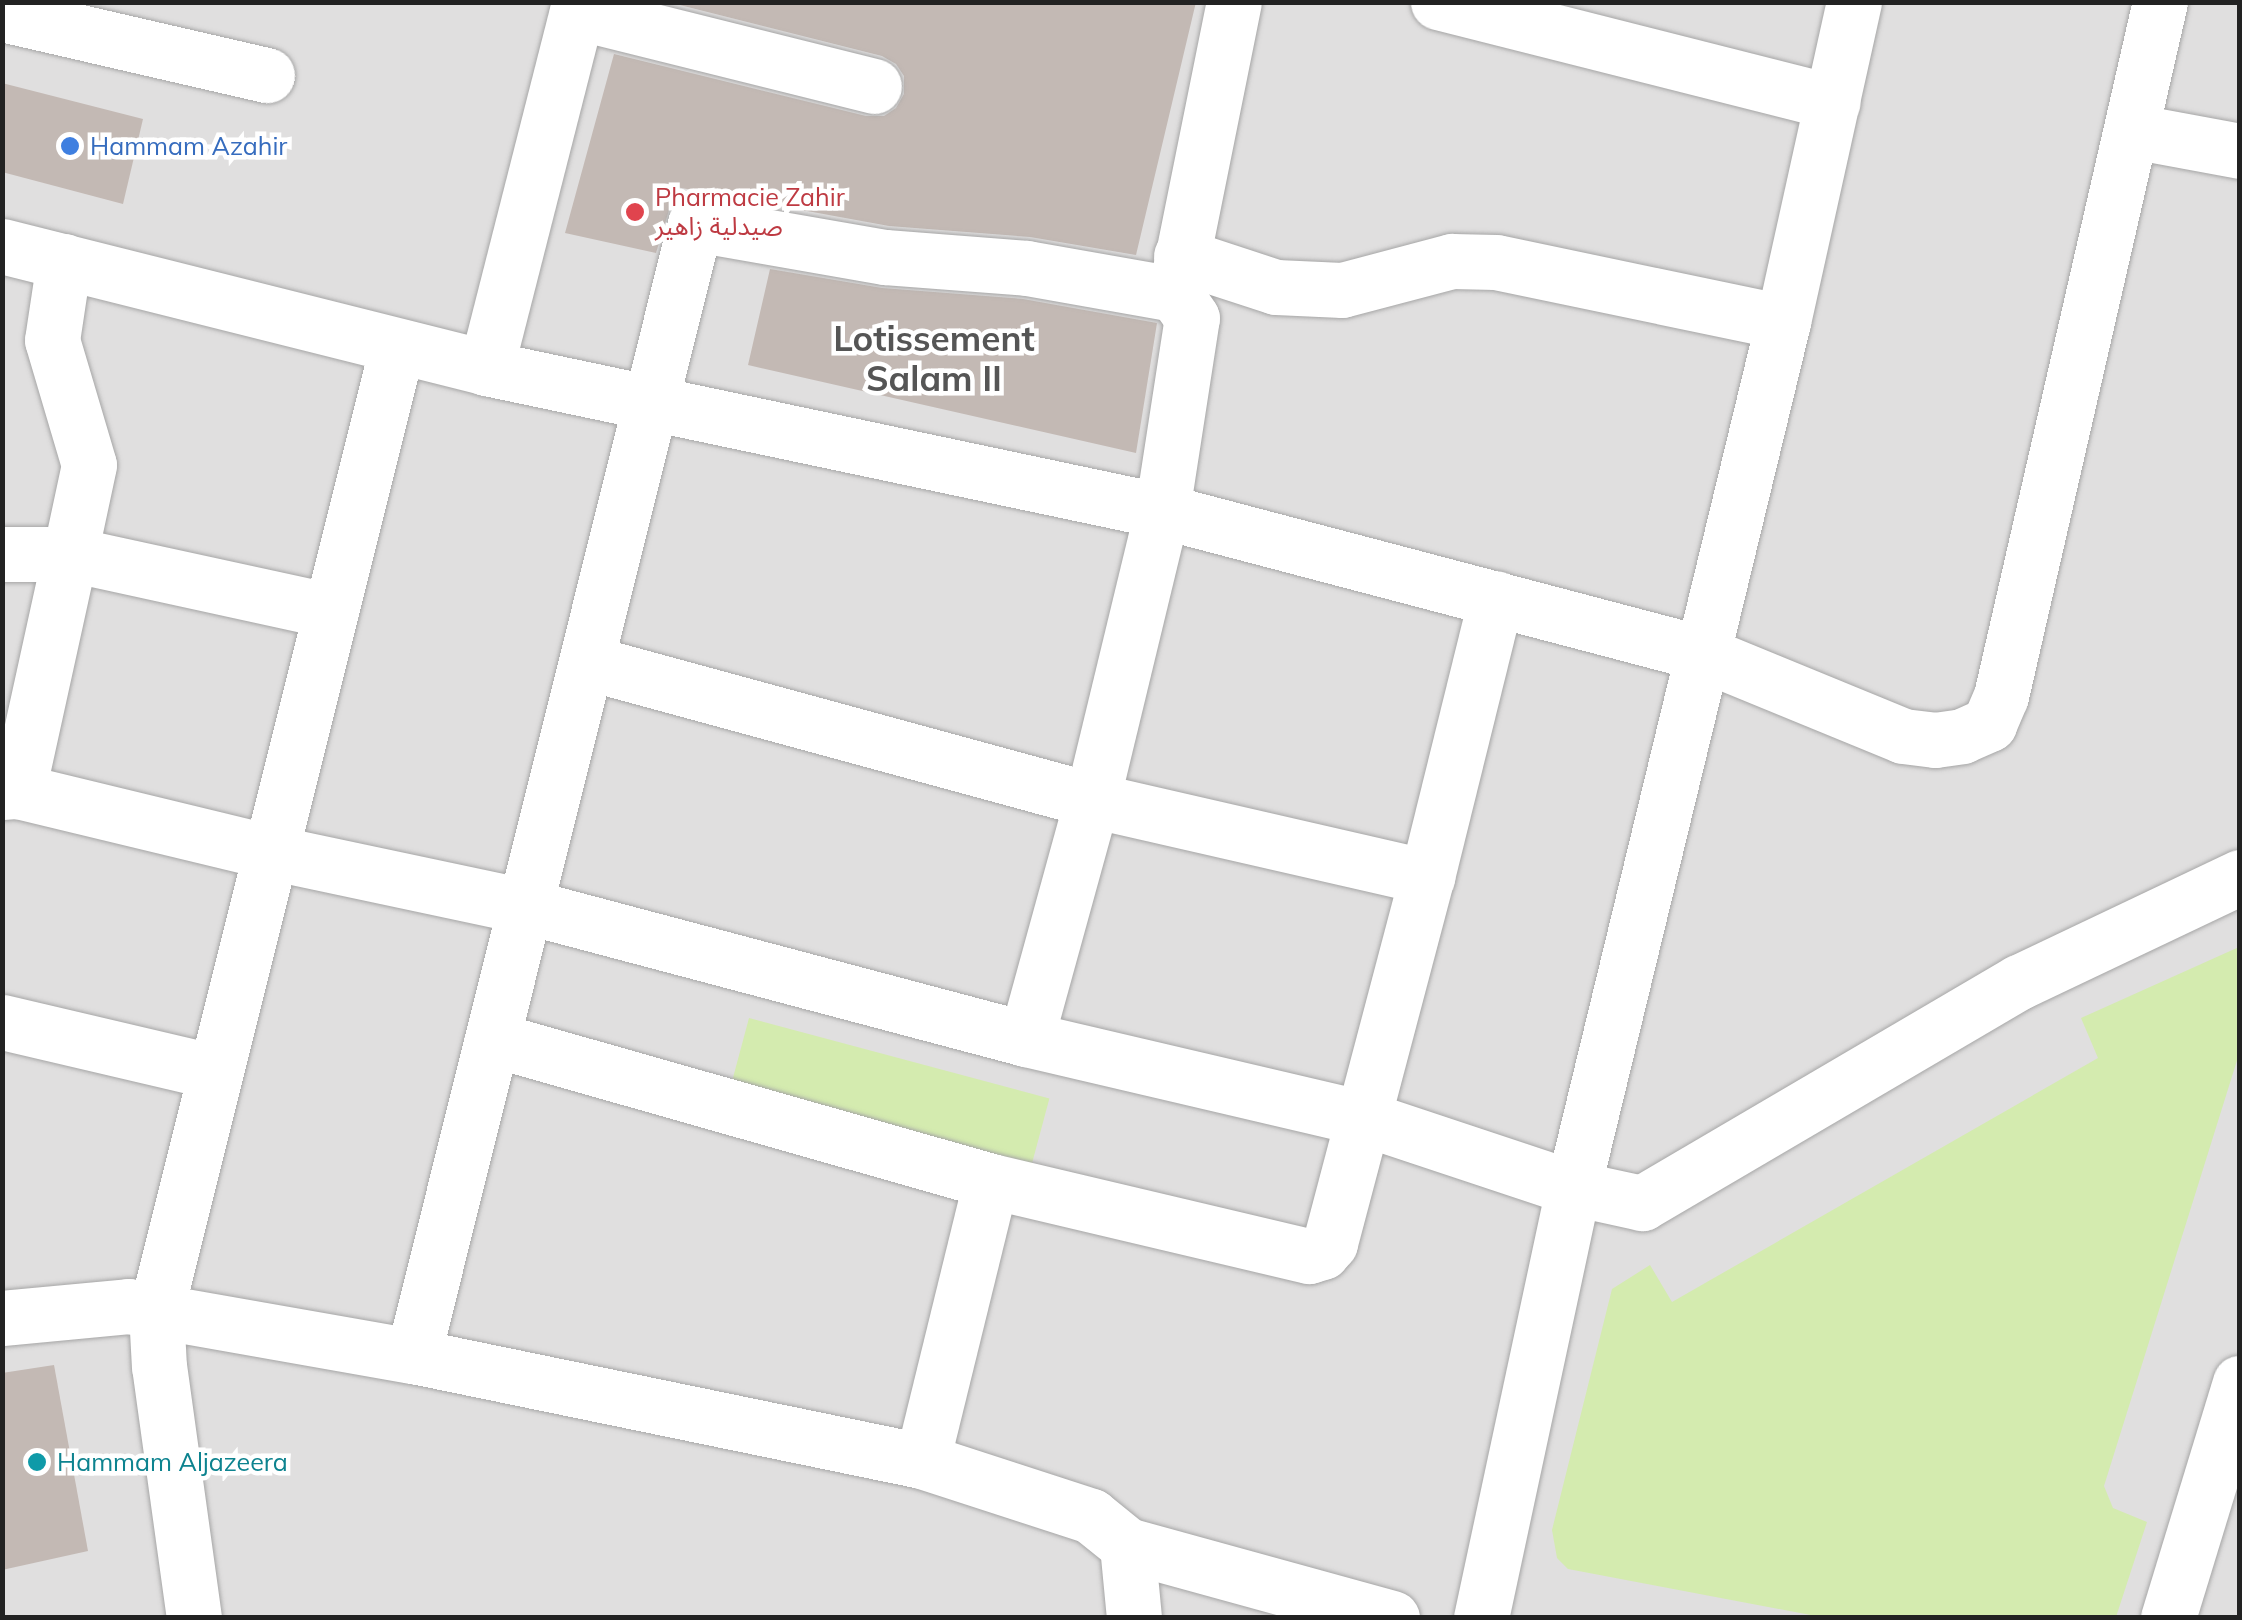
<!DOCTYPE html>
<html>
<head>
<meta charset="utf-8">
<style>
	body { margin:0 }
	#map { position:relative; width:2242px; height:1620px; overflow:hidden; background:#f2eee8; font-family:Mulish,"Noto Sans Arabic",sans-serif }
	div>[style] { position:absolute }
	.residential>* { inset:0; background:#e0dfdf; transform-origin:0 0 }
	.grass>* { inset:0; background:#d4ebaf; transform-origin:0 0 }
	.building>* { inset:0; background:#c3b9b4 }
	.roads { filter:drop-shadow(0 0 2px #a6a6a6) drop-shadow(0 0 2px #a6a6a6) }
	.minor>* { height:55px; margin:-27.5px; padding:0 27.5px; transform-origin:27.5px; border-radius:27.5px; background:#fff }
	.dots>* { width:28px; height:28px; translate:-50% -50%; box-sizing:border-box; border:5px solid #fff; border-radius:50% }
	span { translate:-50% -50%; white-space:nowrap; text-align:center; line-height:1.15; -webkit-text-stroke:9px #fff; paint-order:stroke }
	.shop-label { font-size:25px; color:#366cbe }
	.left { translate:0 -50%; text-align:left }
	.health-label { font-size:25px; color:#be3a42 }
	.culture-label { font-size:25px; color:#0d838f }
	.district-label { font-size:35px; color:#555; font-weight:700 }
	.frame { position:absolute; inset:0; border:5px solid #222; pointer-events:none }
</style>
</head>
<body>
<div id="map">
	<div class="residential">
		<i style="left:3px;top:3px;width:2236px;height:1614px"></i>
	</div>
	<div class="grass">
		<i style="clip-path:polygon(2239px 947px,2239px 1054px,2104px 1486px,2113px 1508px,2147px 1522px,2116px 1617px,1821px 1617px,1568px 1569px,1557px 1558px,1552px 1530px,1612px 1289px,1650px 1265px,1672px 1302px,2098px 1058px,2081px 1018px)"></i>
		<i style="left:749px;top:1018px;width:311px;height:94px;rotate:15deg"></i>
	</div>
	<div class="building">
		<i style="clip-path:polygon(668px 2px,1196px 2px,1136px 255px,1030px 237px,889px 226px,676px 187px,656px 253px,565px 233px,614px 54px,866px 116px,884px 116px,896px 108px,904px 94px,904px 76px,896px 64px,882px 56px)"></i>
		<i style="clip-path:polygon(2px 83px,143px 119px,123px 204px,2px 172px)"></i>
		<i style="clip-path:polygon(770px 269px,882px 288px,1023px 299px,1157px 323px,1136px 453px,748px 365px)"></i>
		<i style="clip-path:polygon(54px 1365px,88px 1551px,2px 1570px,2px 1373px)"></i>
	</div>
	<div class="roads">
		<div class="minor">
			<i style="left:1438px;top:2px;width:407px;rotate:14.2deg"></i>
			<i style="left:577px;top:12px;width:306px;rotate:14deg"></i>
			<i style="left:2px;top:14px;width:272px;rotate:13deg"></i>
			<i style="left:2132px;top:131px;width:110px;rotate:10.5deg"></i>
			<i style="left:2px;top:246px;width:499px;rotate:14.1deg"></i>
			<i style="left:486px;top:368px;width:691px;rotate:11.94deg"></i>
			<i style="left:1162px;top:511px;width:557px;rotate:14.76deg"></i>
			<i style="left:1701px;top:653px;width:218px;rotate:22.3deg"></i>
			<i style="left:1903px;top:736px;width:32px;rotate:7deg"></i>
			<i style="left:1935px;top:740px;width:27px;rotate:-8deg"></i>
			<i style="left:1962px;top:736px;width:30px;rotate:-24deg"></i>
			<i style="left:1989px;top:724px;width:30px;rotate:-67deg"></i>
			<i style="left:2001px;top:696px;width:712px;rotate:-77.1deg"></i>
			<i style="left:1181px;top:256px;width:100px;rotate:18.1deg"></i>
			<i style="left:1276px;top:287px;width:66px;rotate:2.6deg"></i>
			<i style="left:1342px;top:290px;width:114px;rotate:-14.8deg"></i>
			<i style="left:1452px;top:261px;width:44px;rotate:1.3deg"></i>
			<i style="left:1496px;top:262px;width:293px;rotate:11.8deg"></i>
			<i style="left:64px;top:261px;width:80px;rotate:98.6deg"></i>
			<i style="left:52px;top:340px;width:130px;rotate:73.5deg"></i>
			<i style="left:89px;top:465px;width:91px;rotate:102.1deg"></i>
			<i style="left:70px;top:554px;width:267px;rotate:12.3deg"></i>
			<i style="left:486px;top:368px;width:378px;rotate:-75.7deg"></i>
			<i style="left:2px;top:554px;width:68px"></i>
			<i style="left:70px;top:554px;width:243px;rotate:102.4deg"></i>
			<i style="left:586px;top:662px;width:524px;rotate:15.26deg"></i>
			<i style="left:1092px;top:800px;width:344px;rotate:12.9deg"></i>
			<i style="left:2px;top:792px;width:16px;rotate:-4deg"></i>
			<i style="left:18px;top:791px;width:259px;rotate:13.6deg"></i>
			<i style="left:270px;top:852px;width:261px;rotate:12deg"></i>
			<i style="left:525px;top:906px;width:518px;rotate:14.87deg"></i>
			<i style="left:1026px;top:1039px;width:346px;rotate:13.2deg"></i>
			<i style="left:1363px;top:1118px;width:221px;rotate:18.4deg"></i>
			<i style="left:1573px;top:1188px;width:71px;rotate:12.3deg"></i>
			<i style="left:1642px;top:1203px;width:437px;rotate:-30.4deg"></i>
			<i style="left:2019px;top:982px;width:245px;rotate:-25.4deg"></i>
			<i style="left:2px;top:1022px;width:219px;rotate:13.2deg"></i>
			<i style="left:492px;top:1039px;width:519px;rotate:15.88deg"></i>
			<i style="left:991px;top:1181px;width:327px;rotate:13.3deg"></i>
			<i style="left:1309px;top:1256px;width:14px;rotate:-17deg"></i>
			<i style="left:1322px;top:1252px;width:12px;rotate:-48deg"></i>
			<i style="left:1330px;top:1243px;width:379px;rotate:-75.2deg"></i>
			<i style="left:1427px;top:877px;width:287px;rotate:-76.1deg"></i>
			<i style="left:1026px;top:1039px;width:248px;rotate:-74.6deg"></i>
			<i style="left:1092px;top:800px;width:297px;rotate:-76.4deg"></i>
			<i style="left:1162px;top:511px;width:195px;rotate:-81.2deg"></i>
			<i style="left:1192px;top:318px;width:29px;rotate:-125deg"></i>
			<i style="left:1175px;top:294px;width:298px;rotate:-78.6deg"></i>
			<i style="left:2px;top:1318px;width:127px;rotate:-5.4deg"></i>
			<i style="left:128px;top:1306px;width:289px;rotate:10deg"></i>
			<i style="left:413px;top:1356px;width:520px;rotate:11.66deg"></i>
			<i style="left:922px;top:1461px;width:178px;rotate:18deg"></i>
			<i style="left:1091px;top:1516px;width:46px;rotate:38.9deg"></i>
			<i style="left:1127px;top:1545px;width:275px;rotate:15.4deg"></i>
			<i style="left:413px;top:1356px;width:1167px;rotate:-76.01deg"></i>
			<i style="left:695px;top:224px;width:193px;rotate:9.9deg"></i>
			<i style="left:885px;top:257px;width:142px;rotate:4.4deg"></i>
			<i style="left:1027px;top:268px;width:150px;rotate:10deg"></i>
			<i style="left:922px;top:1461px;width:288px;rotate:-76.2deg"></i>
			<i style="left:1127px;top:1545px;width:73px;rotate:84.5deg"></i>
			<i style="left:194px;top:1618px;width:253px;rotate:-97.9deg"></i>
			<i style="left:159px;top:1367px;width:56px;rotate:-93.1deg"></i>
			<i style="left:156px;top:1311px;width:994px;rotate:-75.96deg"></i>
			<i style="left:1481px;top:1618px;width:440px;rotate:-77.9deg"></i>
			<i style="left:1573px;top:1188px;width:891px;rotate:-76.37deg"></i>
			<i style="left:1783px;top:322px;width:328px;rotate:-77.5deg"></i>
			<i style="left:2168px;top:1618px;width:246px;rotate:-73deg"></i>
		</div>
	</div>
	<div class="dots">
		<i style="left:70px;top:146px;background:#3f7fe0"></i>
		<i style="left:635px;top:212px;background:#e0444e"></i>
		<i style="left:37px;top:1462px;background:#0f9aa8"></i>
	</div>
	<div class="shop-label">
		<span class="left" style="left:90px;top:146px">Hammam Azahir</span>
	</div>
	<div class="health-label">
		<span class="left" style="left:655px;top:212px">Pharmacie Zahir<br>صيدلية زاهير</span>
	</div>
	<div class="culture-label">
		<span class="left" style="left:57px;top:1462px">Hammam Aljazeera</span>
	</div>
	<div class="district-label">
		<span style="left:934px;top:358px">Lotissement<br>Salam II</span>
	</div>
	<div class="frame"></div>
</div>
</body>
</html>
